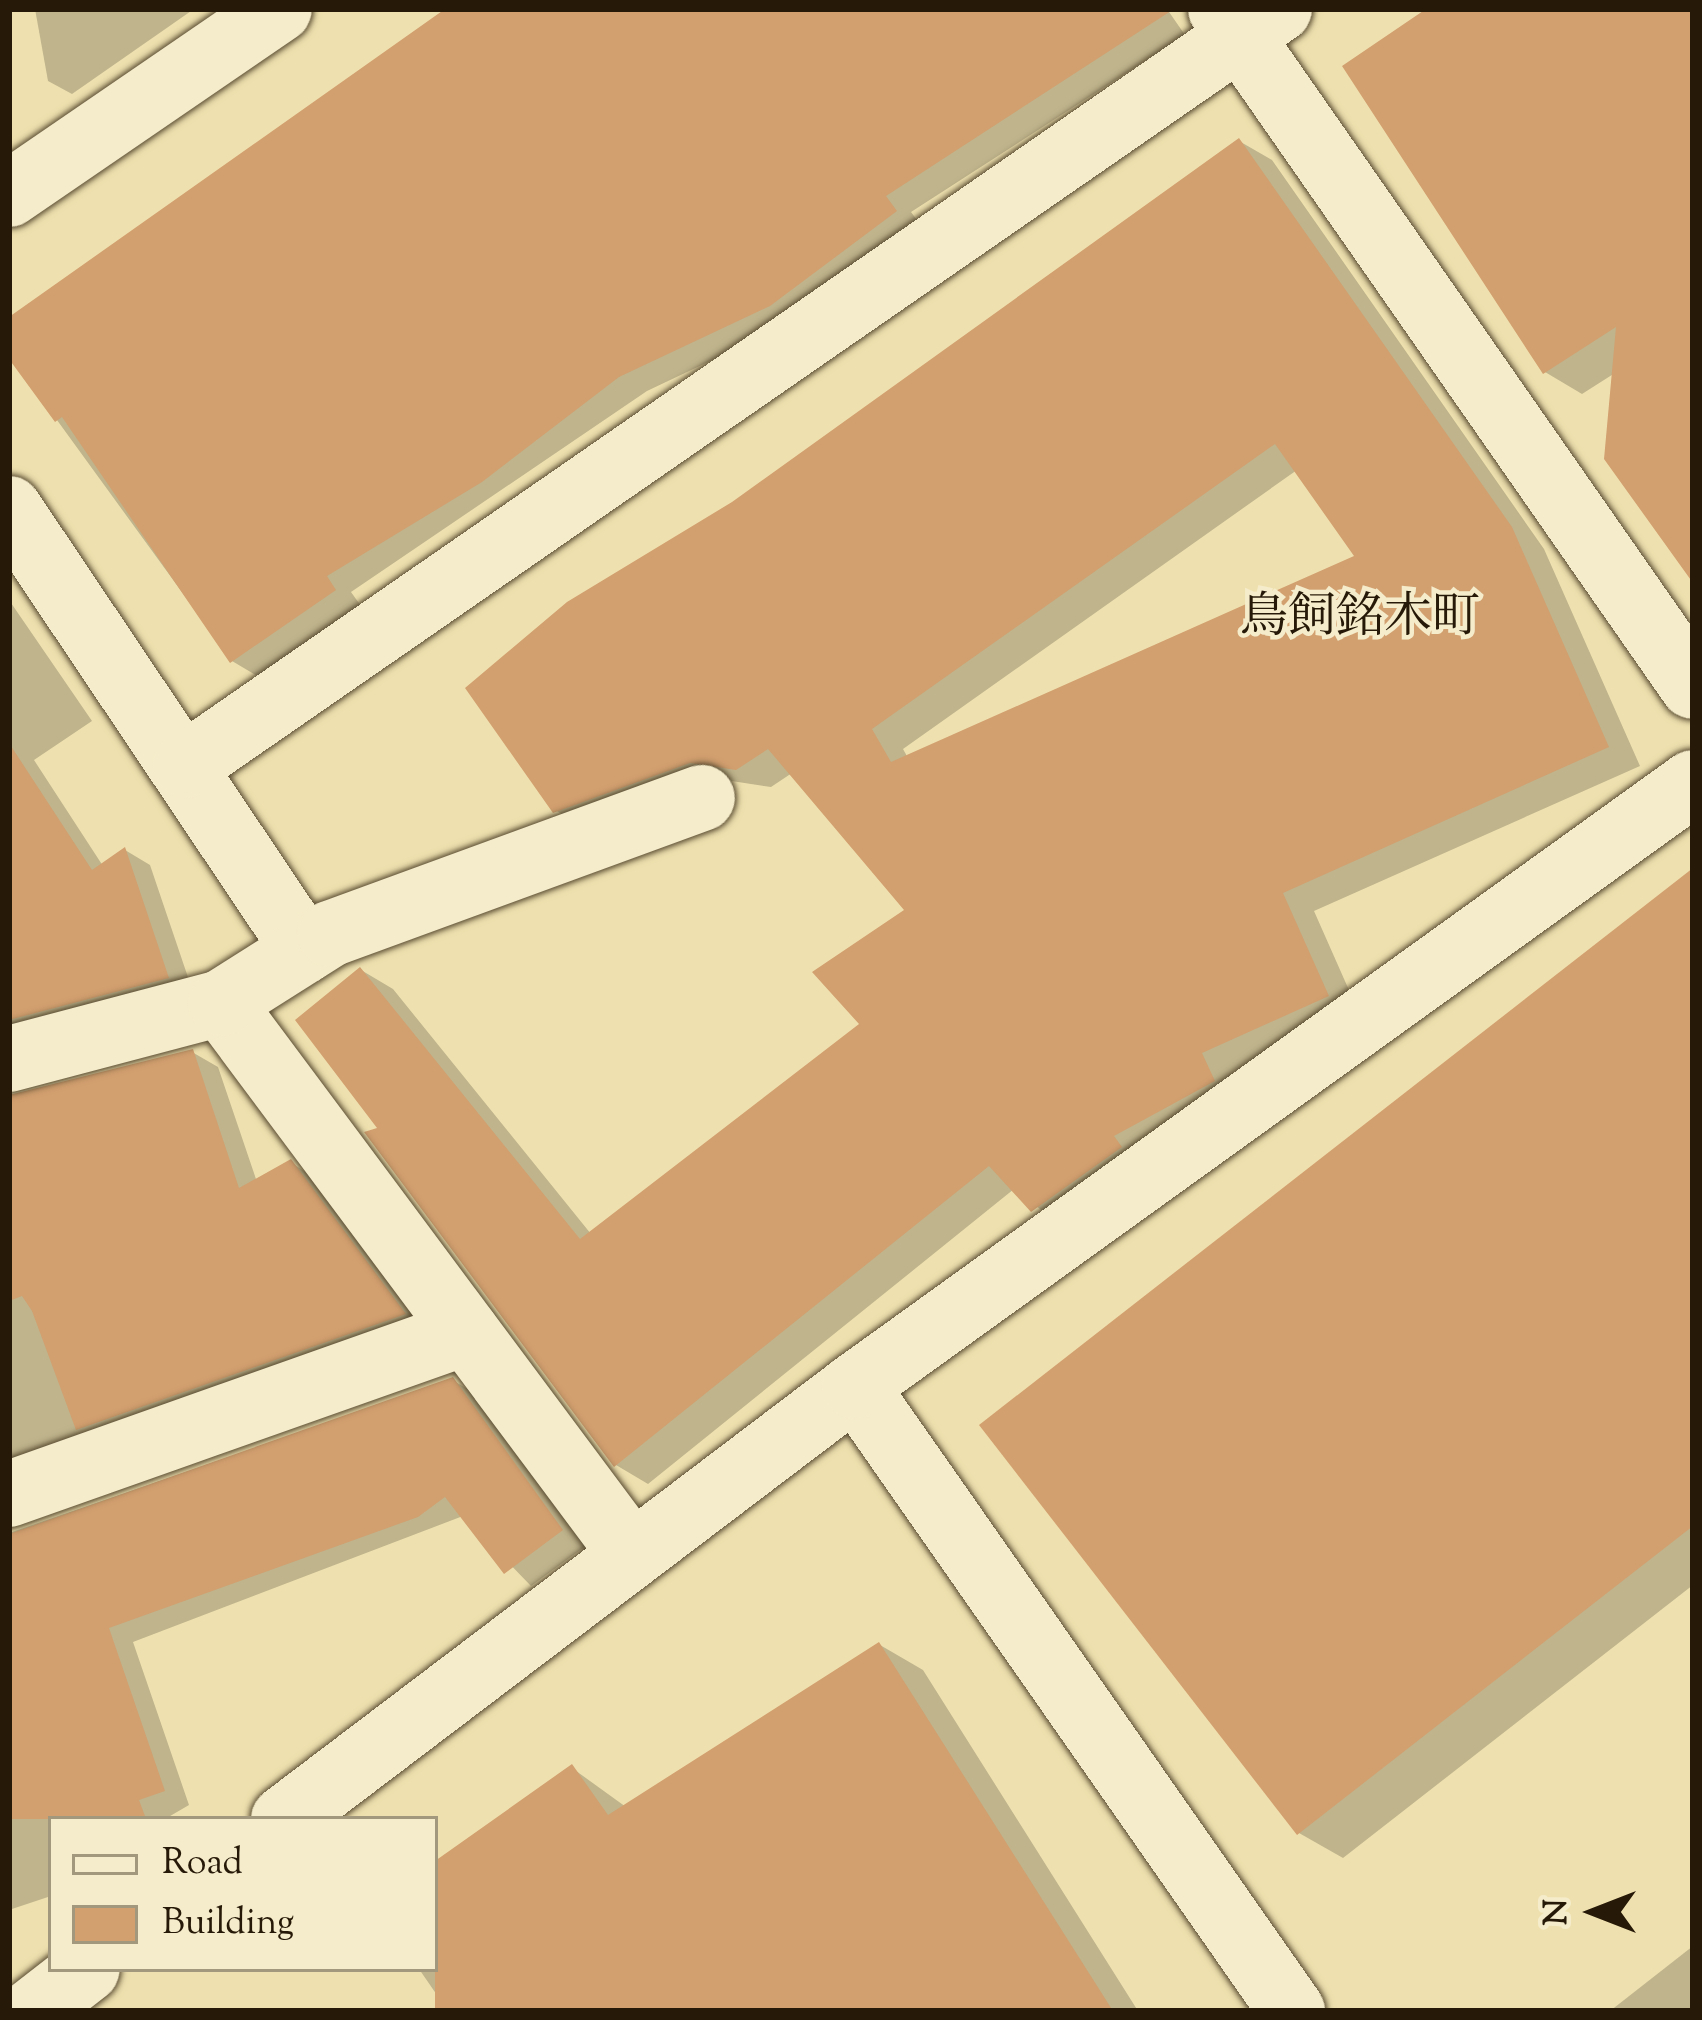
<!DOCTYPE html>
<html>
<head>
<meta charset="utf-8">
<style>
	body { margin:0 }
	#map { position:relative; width:1702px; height:2020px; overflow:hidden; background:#efe1af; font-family:"Sorts Mill Goudy","Noto Serif JP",serif }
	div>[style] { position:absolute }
	.shadow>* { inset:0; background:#0003 }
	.building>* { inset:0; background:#d29f6f }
	.roads { filter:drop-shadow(0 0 3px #584b31) drop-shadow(0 0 3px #584b31) }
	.street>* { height:66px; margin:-33px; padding:0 33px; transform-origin:33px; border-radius:33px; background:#f5eccb }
	.secondary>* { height:66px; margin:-33px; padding:0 33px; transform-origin:33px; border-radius:33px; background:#f5eccb }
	span { translate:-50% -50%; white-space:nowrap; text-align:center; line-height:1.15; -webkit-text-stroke:9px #f5eccb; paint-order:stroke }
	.neighbourhood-label { font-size:48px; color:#261907 }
	.frame { position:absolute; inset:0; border:12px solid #261907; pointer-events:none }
	.legend { position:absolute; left:48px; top:1816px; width:390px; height:156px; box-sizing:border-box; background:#f5eccb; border:3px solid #a2987d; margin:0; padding:15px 21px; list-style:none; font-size:36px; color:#261907 }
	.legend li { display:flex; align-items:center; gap:24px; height:60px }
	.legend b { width:60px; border:3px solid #a2987d }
	.north { position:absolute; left:1534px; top:1852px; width:120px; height:120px; -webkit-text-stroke:9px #f5eccb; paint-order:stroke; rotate:270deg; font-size:33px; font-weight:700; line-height:48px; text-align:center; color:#261907 }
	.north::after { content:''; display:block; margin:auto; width:42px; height:54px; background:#261907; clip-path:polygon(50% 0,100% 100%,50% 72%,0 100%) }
</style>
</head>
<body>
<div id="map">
	<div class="shadow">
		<i style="clip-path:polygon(35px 9px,194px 9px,72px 94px,48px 81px)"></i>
		<i style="clip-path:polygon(454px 9px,1167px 9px,1185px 35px,911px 212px,922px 227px,797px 320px,647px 391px,351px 592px,361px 606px,259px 677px,232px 661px,9px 354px,9px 321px)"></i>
		<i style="clip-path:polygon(1432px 9px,1693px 9px,1693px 578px,1615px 373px,1582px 394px,1545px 372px)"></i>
		<i style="clip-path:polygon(evenodd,1239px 141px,1272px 160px,1544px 549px,1640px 766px,1314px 911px,1360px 1015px,1233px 1072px,1246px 1100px,1066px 1229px,1014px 1189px,648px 1484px,616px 1465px,381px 1129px,361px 970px,393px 989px,591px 1234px,864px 1024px,908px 911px,792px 773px,771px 787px,725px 780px,588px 830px,555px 810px,734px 504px,1239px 141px,1297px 470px,1358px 558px,908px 758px,903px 749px,1297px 470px)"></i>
		<i style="clip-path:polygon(9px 600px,92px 721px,34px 760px,103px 866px,125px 850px,150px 865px,193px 992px,9px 1053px)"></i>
		<i style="clip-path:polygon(1693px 871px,1693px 1585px,1343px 1858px,1299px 1833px)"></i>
		<i style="clip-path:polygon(192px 1052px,218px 1067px,257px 1182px,291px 1163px,316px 1178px,429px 1328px,9px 1488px,9px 1096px)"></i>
		<i style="clip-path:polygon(452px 1380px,478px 1395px,587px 1545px,531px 1586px,463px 1516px,133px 1642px,189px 1805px,165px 1819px,51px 1819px,51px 1896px,9px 1910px,9px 1533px)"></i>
		<i style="clip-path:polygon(880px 1645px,923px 1670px,1138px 2011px,448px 2011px,419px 1969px,435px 1969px,435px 1865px,572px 1768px,626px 1807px)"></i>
		<i style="clip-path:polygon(1693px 1946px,1693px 2011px,1610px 2011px)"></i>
	</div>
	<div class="building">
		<i style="clip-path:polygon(445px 9px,1174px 9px,886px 196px,897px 211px,770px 306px,619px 377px,482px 482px,327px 576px,336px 590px,230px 663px,62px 417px,55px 422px,9px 359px,9px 317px)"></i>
		<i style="clip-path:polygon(1426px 9px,1693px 9px,1693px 583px,1604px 459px,1616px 327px,1543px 374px,1342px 66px)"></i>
		<i style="clip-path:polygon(evenodd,1239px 138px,1512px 527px,1609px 747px,1283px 893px,1329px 996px,1202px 1053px,1215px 1081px,1114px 1136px,1122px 1147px,1031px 1212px,989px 1166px,614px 1467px,364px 1132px,377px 1128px,295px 1020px,360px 967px,580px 1239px,859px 1024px,812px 972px,904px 910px,768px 749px,736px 770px,690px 763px,553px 813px,465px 688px,567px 602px,732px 502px,1239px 138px,1275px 444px,1354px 556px,891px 762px,872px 729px,1275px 444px)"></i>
		<i style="clip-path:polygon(9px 743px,92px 870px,125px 847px,169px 978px,9px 1020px)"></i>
		<i style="clip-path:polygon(1693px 868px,1693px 1526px,1297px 1835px,979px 1425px)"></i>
		<i style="clip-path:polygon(193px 1049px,239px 1188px,291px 1159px,406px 1314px,76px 1430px,32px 1311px,22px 1296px,9px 1301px,9px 1095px)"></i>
		<i style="clip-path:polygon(453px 1377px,563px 1530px,504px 1574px,445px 1497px,418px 1517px,109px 1628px,165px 1791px,139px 1800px,146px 1819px,9px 1819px,9px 1534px)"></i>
		<i style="clip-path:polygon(879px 1642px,1113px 2011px,435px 2011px,435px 1861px,572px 1764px,608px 1815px)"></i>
	</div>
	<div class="roads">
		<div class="street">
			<i style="left:1221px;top:9px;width:825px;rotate:55.12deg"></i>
			<i style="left:9px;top:194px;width:327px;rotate:-34.4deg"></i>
			<i style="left:9px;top:509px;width:531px;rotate:56.13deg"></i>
			<i style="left:221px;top:1003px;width:686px;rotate:53.3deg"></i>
			<i style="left:9px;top:1059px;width:219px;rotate:-14.8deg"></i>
			<i style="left:221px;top:1003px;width:129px;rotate:-32.3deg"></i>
			<i style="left:330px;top:934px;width:396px;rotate:-20.1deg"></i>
			<i style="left:855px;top:1386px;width:763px;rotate:55.04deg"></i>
			<i style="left:9px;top:1494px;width:485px;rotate:-19.5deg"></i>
			<i style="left:284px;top:1819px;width:717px;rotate:-37.17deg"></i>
			<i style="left:855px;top:1386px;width:1032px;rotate:-35.74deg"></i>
			<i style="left:33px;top:2011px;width:68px;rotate:-37.9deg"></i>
		</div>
		<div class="secondary">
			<i style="left:186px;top:765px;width:1329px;rotate:-34.67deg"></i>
		</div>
	</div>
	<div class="neighbourhood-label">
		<span style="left:1360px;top:620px">鳥飼銘木町</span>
	</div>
	<div class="frame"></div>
	<ul class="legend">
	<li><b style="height:15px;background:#f5eccb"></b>Road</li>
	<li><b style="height:33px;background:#d29f6f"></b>Building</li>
	</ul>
	<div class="north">N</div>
</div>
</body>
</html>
